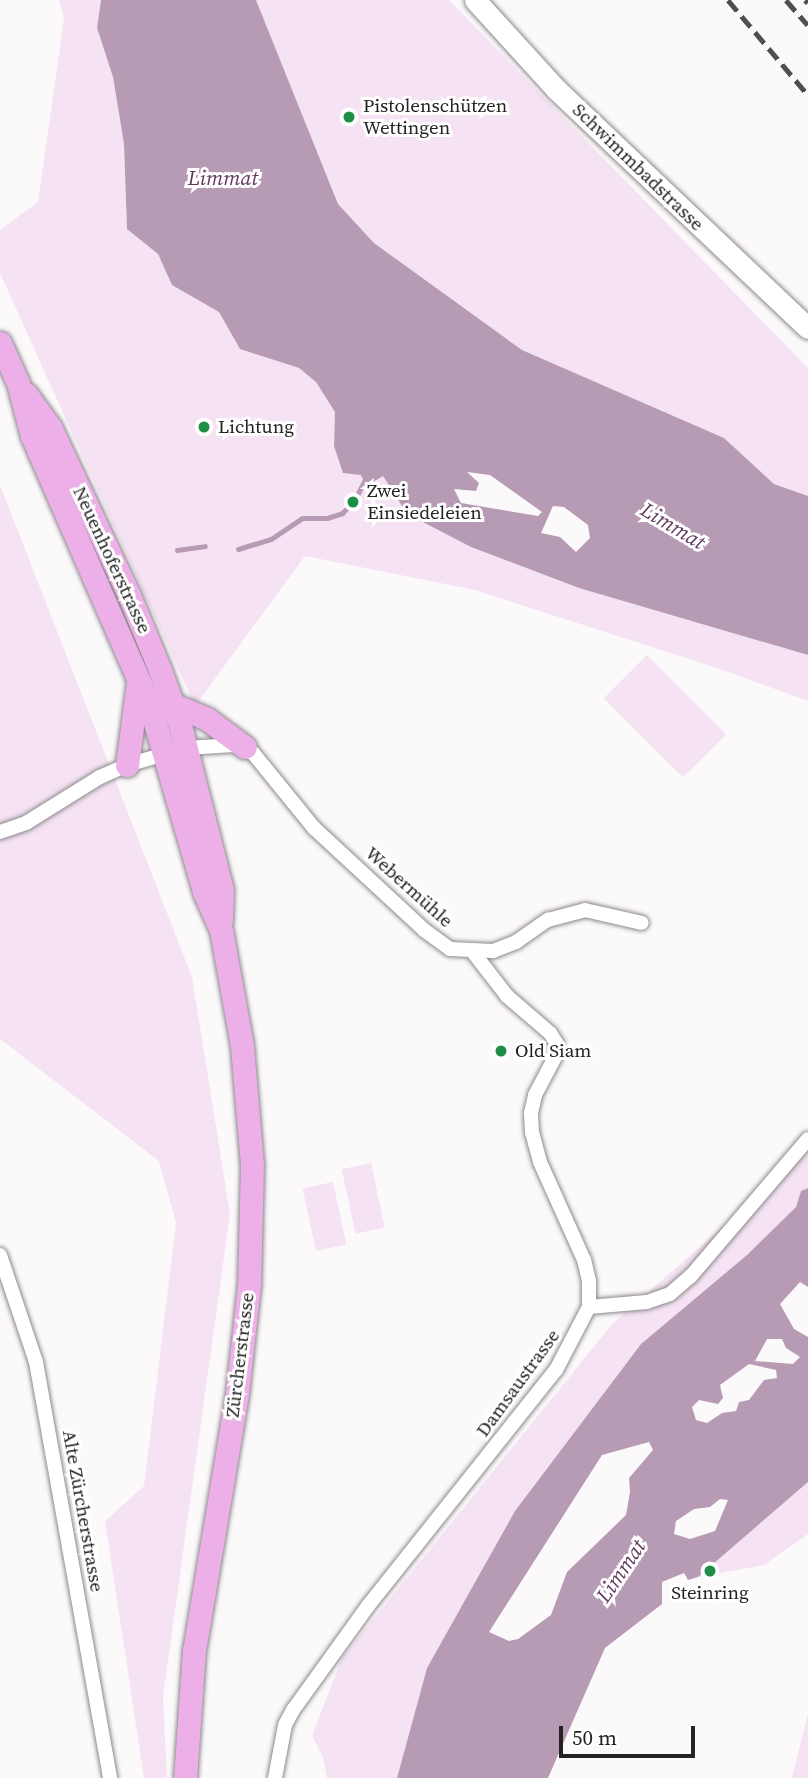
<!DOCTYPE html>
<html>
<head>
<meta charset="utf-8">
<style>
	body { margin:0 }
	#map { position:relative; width:808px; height:1778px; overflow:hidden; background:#fcf9fb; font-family:"Source Serif 4",serif }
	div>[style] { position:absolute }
	.green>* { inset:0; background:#f5e2f3; transform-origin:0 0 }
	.water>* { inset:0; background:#b79bb4 }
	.stream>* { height:5px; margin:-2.5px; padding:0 2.5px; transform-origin:2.5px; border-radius:2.5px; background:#b79bb4 }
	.roads { filter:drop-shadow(0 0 2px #8d8a8d) drop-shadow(0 0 2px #8d8a8d) }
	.minor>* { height:14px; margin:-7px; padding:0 7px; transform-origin:7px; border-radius:7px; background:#fff }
	.secondary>* { height:21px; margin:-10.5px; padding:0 10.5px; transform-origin:10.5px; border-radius:10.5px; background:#fff }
	.primary>* { height:23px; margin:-11.5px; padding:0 11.5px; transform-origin:11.5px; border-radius:11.5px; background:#ecafe7 }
	.rail>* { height:5px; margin-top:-2.5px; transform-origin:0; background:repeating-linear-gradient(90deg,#504e50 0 14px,transparent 0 21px) }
	.dots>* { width:19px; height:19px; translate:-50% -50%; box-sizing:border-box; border:4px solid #fff; border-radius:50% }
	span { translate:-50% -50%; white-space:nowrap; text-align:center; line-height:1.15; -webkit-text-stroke:6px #fff; paint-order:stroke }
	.poi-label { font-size:19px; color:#242324 }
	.left { translate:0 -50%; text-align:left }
	.street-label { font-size:19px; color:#242324 }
	.water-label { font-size:21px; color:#61395d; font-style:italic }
	.scale { position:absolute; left:559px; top:1726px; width:136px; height:32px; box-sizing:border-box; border:4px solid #242324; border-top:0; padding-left:9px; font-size:21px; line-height:24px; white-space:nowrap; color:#242324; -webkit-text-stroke:5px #fff; paint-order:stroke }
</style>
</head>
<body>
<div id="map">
	<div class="green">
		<i style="clip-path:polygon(59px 0,101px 0,97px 28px,113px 77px,124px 144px,127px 229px,158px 254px,172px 285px,219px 312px,240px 349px,299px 368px,316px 382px,335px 412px,334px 446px,383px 476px,407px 515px,471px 547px,579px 588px,808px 655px,808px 701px,717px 668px,475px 590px,305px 556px,195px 706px,0 273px,0 230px,38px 202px,64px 18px)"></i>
		<i style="clip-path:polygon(256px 0,449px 0,808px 368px,808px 496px,774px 484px,724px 438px,522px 350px,374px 243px,338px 204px)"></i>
		<i style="clip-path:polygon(0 485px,192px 977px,230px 1214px,163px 1697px,167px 1778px,144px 1778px,105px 1521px,144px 1486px,176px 1223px,159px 1161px,0 1039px)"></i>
		<i style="left:647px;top:655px;width:112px;height:61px;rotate:45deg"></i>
		<i style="clip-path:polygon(808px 1152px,808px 1188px,801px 1191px,796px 1207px,747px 1255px,641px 1344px,515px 1511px,427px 1668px,397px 1778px,327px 1778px,323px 1757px,312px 1736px,342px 1658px,613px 1323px)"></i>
		<i style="left:371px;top:1163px;width:66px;height:30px;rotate:78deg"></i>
		<i style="left:333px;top:1182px;width:64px;height:31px;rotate:78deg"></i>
		<i style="clip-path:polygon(808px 1482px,808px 1534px,764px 1565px,698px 1577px)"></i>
		<i style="clip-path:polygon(808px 1713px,808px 1778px,793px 1778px,792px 1777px)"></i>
	</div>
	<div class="water">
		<i style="clip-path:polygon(evenodd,101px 0,256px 0,338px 204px,374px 243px,522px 350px,724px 438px,774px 484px,808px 496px,808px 655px,579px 588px,471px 547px,407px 514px,383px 476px,366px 486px,361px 475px,343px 473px,334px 446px,335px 412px,316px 382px,299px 368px,240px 349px,219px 312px,172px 285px,158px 254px,127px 229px,124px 144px,113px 77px,97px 28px,101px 0,467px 472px,490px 475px,542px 512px,538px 516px,461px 503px,454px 489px,476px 491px,479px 483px,467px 472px,101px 0,553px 506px,564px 507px,588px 525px,590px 538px,576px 552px,560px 537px,541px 533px,553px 506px)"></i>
		<i style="clip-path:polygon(evenodd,808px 1188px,808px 1287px,800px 1282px,780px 1304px,794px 1329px,808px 1337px,808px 1482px,698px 1577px,688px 1580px,684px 1573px,662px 1582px,662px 1604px,605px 1648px,548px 1778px,397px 1778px,427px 1668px,515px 1511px,641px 1344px,747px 1255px,796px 1207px,801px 1191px,808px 1188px,767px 1339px,782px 1339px,786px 1348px,800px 1357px,793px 1364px,755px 1361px,767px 1339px,808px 1188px,749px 1364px,776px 1370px,777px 1378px,764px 1380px,749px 1400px,739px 1402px,736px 1411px,722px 1413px,707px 1423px,696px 1420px,692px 1407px,699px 1400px,718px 1404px,723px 1398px,720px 1385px,749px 1364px,808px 1188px,649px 1442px,653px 1450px,629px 1478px,630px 1492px,626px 1515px,567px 1572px,551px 1615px,518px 1639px,509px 1641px,489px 1632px,602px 1455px,649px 1442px,808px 1188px,720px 1499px,728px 1500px,715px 1531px,690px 1539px,674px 1534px,676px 1521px,694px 1509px,710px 1507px,720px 1499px)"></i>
	</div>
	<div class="stream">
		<i style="left:238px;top:549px;width:34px;rotate:-17deg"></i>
		<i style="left:271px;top:539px;width:37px;rotate:-34deg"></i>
		<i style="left:302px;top:518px;width:25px"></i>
		<i style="left:327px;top:518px;width:16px;rotate:-18deg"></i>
		<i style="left:342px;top:513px;width:17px;rotate:-45deg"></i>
		<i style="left:354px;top:501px;width:28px;rotate:-63deg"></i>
		<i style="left:177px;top:550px;width:28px;rotate:-8deg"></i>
	</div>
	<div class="roads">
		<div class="minor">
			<i style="left:0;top:832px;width:28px;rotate:-19deg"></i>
			<i style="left:26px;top:823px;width:87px;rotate:-31.9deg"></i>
			<i style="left:100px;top:777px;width:30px;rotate:-24deg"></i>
			<i style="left:127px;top:765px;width:61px;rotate:-16.1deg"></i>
			<i style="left:186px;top:748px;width:48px;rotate:-3.6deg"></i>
			<i style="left:234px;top:745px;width:21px;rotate:23deg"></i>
			<i style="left:253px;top:753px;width:97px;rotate:50.9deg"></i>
			<i style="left:314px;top:828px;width:150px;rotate:42.8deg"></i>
			<i style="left:424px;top:930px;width:32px;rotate:36deg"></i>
			<i style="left:450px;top:949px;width:43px;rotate:2.7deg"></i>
			<i style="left:493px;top:951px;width:25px;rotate:-21deg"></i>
			<i style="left:516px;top:942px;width:39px;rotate:-35deg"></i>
			<i style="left:548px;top:920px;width:38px;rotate:-15deg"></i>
			<i style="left:585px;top:910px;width:58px;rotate:12.8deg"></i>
			<i style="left:0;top:1255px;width:113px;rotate:71.4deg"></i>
			<i style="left:36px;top:1362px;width:423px;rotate:79.9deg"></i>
			<i style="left:589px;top:1307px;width:58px;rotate:-4.9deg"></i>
			<i style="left:647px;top:1302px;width:24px;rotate:-19deg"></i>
			<i style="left:670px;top:1294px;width:28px;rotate:-41deg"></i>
			<i style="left:691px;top:1276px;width:180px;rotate:-49.5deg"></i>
			<i style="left:275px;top:1778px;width:54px;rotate:-79.3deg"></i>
			<i style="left:285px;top:1725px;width:17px;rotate:-62deg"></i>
			<i style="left:293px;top:1710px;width:128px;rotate:-54.2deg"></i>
			<i style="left:368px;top:1606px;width:302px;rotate:-51.5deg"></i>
			<i style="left:556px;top:1370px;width:71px;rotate:-62.4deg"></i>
			<i style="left:589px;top:1307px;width:26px;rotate:-90deg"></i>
			<i style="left:589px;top:1281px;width:22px;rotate:-103deg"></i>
			<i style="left:584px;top:1260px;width:107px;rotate:-114.2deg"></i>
			<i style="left:540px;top:1162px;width:30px;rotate:-105deg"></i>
			<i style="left:532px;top:1133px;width:20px;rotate:-93deg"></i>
			<i style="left:531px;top:1113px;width:18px;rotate:-77deg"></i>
			<i style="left:535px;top:1095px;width:45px;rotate:-62.3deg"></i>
			<i style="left:556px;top:1055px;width:11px;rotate:-85deg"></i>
			<i style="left:557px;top:1044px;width:13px;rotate:-122deg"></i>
			<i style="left:550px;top:1033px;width:57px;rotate:-139.3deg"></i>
			<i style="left:507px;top:996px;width:56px;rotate:-127.7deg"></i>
		</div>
		<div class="secondary">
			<i style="left:475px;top:0;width:120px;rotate:47.7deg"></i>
			<i style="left:556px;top:89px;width:347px;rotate:43.5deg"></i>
		</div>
		<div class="primary">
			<i style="left:0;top:343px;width:44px;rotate:65.8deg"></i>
			<i style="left:18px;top:383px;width:55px;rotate:75.2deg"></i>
			<i style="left:32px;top:436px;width:298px;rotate:66.4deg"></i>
			<i style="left:151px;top:709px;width:191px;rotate:73.8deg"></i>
			<i style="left:204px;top:892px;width:42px;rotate:65.9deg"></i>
			<i style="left:221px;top:930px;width:118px;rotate:79.7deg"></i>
			<i style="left:242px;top:1046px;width:119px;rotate:85.2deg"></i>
			<i style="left:252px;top:1165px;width:120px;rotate:91.4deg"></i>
			<i style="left:249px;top:1285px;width:110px;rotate:96.3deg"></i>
			<i style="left:237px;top:1394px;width:260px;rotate:99.5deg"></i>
			<i style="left:194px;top:1650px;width:128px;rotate:94deg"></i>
			<i style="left:26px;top:394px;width:41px;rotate:54deg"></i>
			<i style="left:50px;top:427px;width:186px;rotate:64.8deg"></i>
			<i style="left:129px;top:595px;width:81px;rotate:67.5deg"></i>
			<i style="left:160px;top:670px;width:59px;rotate:70deg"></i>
			<i style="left:180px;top:725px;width:170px;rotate:75.7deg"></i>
			<i style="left:222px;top:890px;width:31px;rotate:92deg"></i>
			<i style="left:172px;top:704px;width:38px;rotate:23deg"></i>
			<i style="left:207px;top:719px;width:47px;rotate:36.4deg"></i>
			<i style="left:127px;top:765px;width:83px;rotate:-82.4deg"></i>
		</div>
	</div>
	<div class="rail">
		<i style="left:728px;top:0;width:124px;rotate:49.9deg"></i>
		<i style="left:786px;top:0;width:33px;rotate:49deg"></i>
		<i style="left:805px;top:0;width:4px;rotate:45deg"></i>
	</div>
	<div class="dots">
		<i style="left:349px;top:117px;background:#1e8e46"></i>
		<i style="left:204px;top:427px;background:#1e8e46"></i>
		<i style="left:353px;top:502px;background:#1e8e46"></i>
		<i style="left:501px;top:1051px;background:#1e8e46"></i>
		<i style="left:710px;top:1571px;background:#1e8e46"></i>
	</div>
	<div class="poi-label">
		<span class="left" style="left:363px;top:117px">Pistolenschützen<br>Wettingen</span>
		<span class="left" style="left:218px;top:427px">Lichtung</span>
		<span class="left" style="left:367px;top:502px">Zwei<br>Einsiedeleien</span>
		<span class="left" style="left:515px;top:1051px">Old Siam</span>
		<span style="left:710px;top:1593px">Steinring</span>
	</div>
	<div class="street-label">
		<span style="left:638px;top:167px;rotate:44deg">Schwimmbadstrasse</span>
		<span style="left:112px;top:560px;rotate:65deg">Neuenhoferstrasse</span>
		<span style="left:409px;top:887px;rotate:42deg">Webermühle</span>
		<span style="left:240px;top:1355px;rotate:-83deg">Zürcherstrasse</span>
		<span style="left:518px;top:1383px;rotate:-54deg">Damsaustrasse</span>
		<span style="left:83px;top:1511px;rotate:80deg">Alte Zürcherstrasse</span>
	</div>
	<div class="water-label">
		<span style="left:223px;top:178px">Limmat</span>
		<span style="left:673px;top:526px;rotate:31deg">Limmat</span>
		<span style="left:621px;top:1571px;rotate:-56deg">Limmat</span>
	</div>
	<div class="scale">50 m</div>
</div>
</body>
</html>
